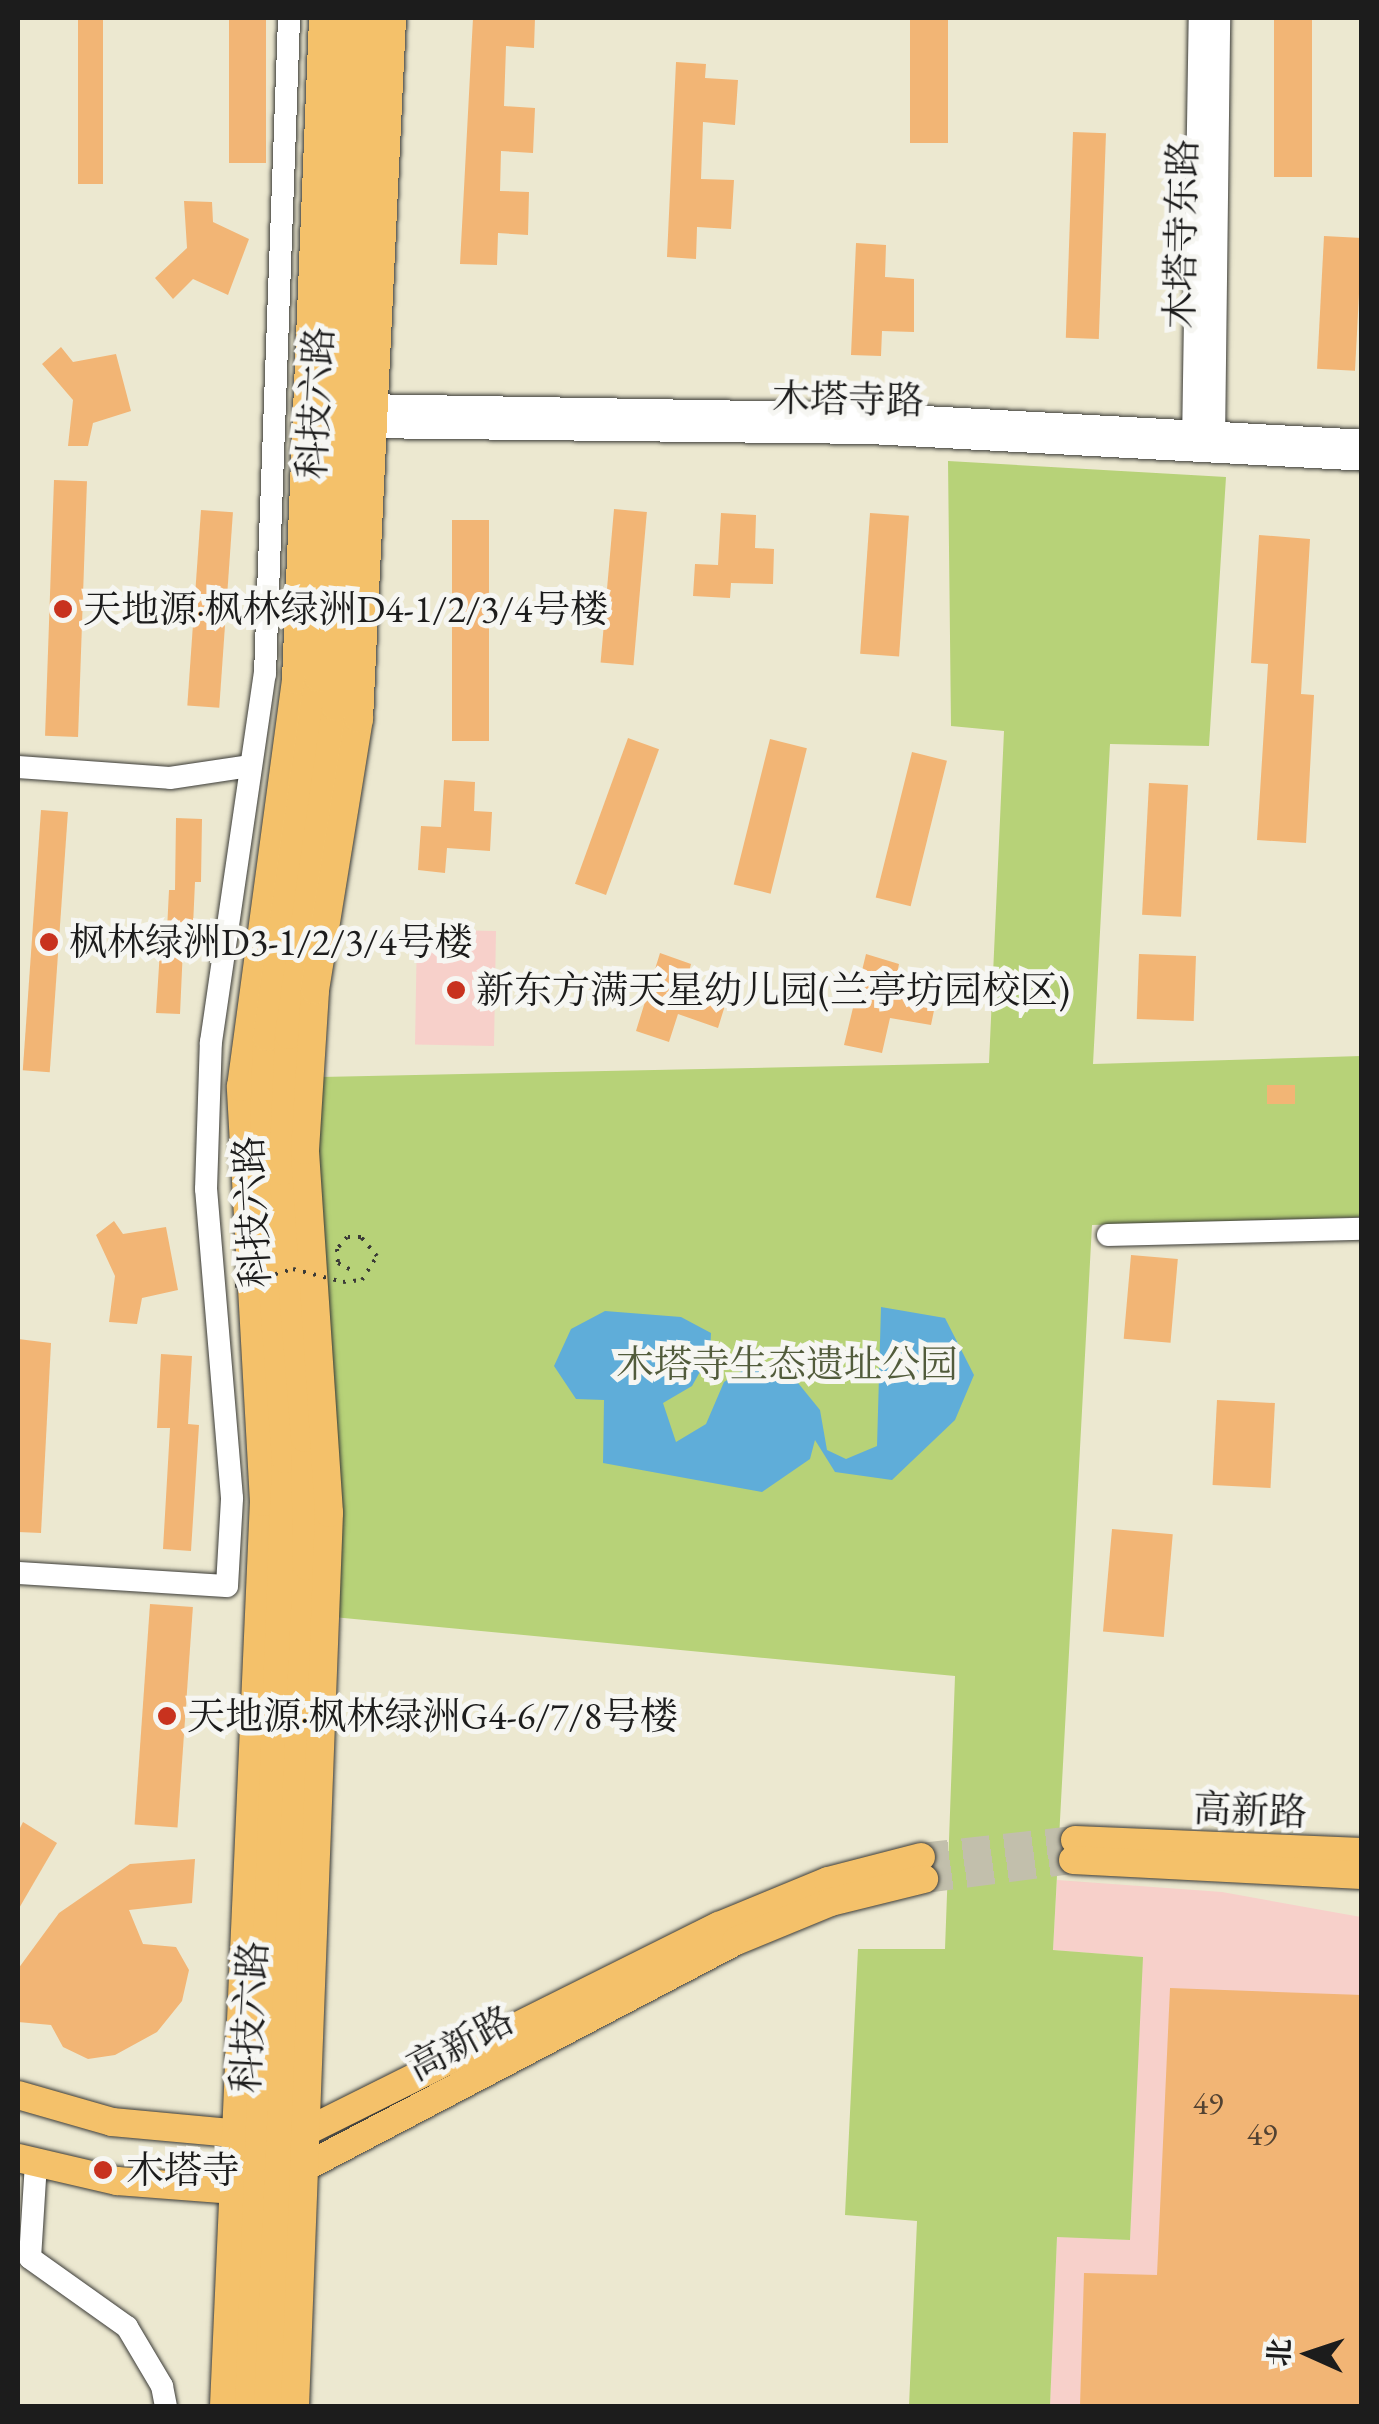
<!DOCTYPE html>
<html>
<head>
<meta charset="utf-8">
<style>
	body { margin:0 }
	#map { position:relative; width:1379px; height:2424px; overflow:hidden; background:#ece8d0; font-family:"EB Garamond","Noto Serif SC",serif }
	div>[style] { position:absolute }
	.built>* { inset:0; background:#f7d0ca; transform-origin:0 0 }
	.green>* { inset:0; background:#b7d278 }
	.water>* { inset:0; background:#5fadd9 }
	.building>* { inset:0; background:#f2b575; transform-origin:0 0 }
	.major-tunnel>* { height:28px; margin-top:-14px; transform-origin:0; background:repeating-linear-gradient(90deg,#c2bfac 0 28px,transparent 0 42px) }
	.roads { filter:drop-shadow(0 0 2px #3b3b37) drop-shadow(0 0 2px #3b3b37) }
	.minor>* { height:22px; margin:-11px; padding:0 11px; transform-origin:11px; border-radius:11px; background:#fff }
	.major>* { height:28px; margin:-14px; padding:0 14px; transform-origin:14px; border-radius:14px; background:#f4c16a }
	.path-bridge>* { height:4px; margin-top:-2px; transform-origin:0; background:repeating-linear-gradient(90deg,#3b3b37 0 2.5px,transparent 0 10.5px) }
	.dots>* { width:28px; height:28px; translate:-50% -50%; box-sizing:border-box; border:5px solid #f6f6f2; border-radius:50% }
	span { translate:-50% -50%; white-space:nowrap; text-align:center; line-height:1.15; -webkit-text-stroke:10px #f6f6f2; paint-order:stroke }
	.number-label { font-size:32px; color:#524232 }
	.number-label span { -webkit-text-stroke-width:0 }
	.street-label { font-size:38px; color:#1c1c1c }
	.poi-label { font-size:38px; color:#1c1c1c }
	.left { translate:0 -50%; text-align:left }
	.park-label { font-size:38px; color:#525c3c }
	.frame { position:absolute; inset:0; border:20px solid #1c1c1c; pointer-events:none }
	.north { position:absolute; left:1259px; top:2304px; width:100px; height:100px; -webkit-text-stroke:8px #f6f6f2; paint-order:stroke; rotate:273deg; font-size:28px; font-weight:700; line-height:40px; text-align:center; color:#1c1c1c }
	.north::after { content:''; display:block; margin:auto; width:35px; height:45px; background:#1c1c1c; clip-path:polygon(50% 0,100% 100%,50% 72%,0 100%) }
</style>
</head>
<body>
<div id="map">
	<div class="built">
		<i style="left:496px;top:931px;width:115px;height:79px;rotate:91deg"></i>
		<i style="clip-path:polygon(1057px 1880px,1222px 1892px,1361px 1917px,1361px 2406px,1050px 2406px,1057px 2236px,1130px 2240px,1142px 1957px,1053px 1950px)"></i>
	</div>
	<div class="green">
		<i style="clip-path:polygon(948px 461px,1226px 477px,1209px 746px,1110px 744px,1093px 1064px,1361px 1056px,1361px 1217px,1092px 1225px,1053px 1950px,1143px 1957px,1130px 2240px,1057px 2237px,1050px 2406px,909px 2406px,917px 2221px,845px 2215px,858px 1949px,945px 1949px,955px 1676px,333px 1617px,315px 1177px,321px 1077px,989px 1063px,1004px 731px,951px 726px)"></i>
	</div>
	<div class="water">
		<i style="clip-path:polygon(881px 1307px,945px 1318px,974px 1375px,955px 1420px,892px 1480px,835px 1472px,815px 1440px,810px 1459px,762px 1492px,603px 1463px,604px 1400px,576px 1399px,554px 1366px,571px 1329px,605px 1311px,681px 1317px,711px 1333px,710px 1354px,692px 1386px,663px 1403px,676px 1442px,706px 1424px,724px 1382px,748px 1367px,794px 1378px,820px 1410px,827px 1450px,846px 1459px,877px 1446px)"></i>
	</div>
	<div class="building">
		<i style="left:78px;top:18px;width:25px;height:166px"></i>
		<i style="left:229px;top:18px;width:37px;height:145px"></i>
		<i style="clip-path:polygon(473px 18px,535px 18px,534px 48px,506px 46px,504px 106px,535px 108px,533px 153px,501px 151px,500px 191px,529px 192px,528px 235px,498px 233px,497px 265px,460px 264px)"></i>
		<i style="left:910px;top:18px;width:38px;height:125px"></i>
		<i style="left:1274px;top:18px;width:38px;height:159px"></i>
		<i style="clip-path:polygon(676px 62px,706px 64px,705px 78px,738px 80px,735px 125px,703px 122px,701px 179px,734px 180px,731px 229px,697px 227px,696px 259px,667px 257px)"></i>
		<i style="left:1073px;top:132px;width:33px;height:206px;rotate:2deg"></i>
		<i style="clip-path:polygon(184px 201px,212px 202px,213px 222px,249px 239px,228px 295px,193px 279px,173px 299px,155px 278px,187px 248px)"></i>
		<i style="left:1324px;top:236px;width:38px;height:133px;rotate:3deg"></i>
		<i style="clip-path:polygon(856px 243px,886px 245px,885px 277px,914px 279px,914px 332px,882px 331px,881px 356px,851px 355px)"></i>
		<i style="clip-path:polygon(61px 347px,73px 362px,116px 354px,131px 411px,93px 423px,88px 446px,68px 446px,73px 400px,42px 364px)"></i>
		<i style="left:54px;top:480px;width:33px;height:256px;rotate:2deg"></i>
		<i style="left:614px;top:509px;width:33px;height:154px;rotate:5deg"></i>
		<i style="left:201px;top:510px;width:32px;height:196px;rotate:4deg"></i>
		<i style="clip-path:polygon(721px 513px,756px 515px,755px 548px,774px 549px,773px 584px,731px 583px,730px 598px,693px 596px,695px 564px,718px 565px)"></i>
		<i style="left:870px;top:513px;width:39px;height:141px;rotate:4deg"></i>
		<i style="left:452px;top:520px;width:37px;height:221px"></i>
		<i style="clip-path:polygon(1259px 535px,1310px 539px,1301px 694px,1314px 695px,1306px 843px,1257px 840px,1268px 664px,1251px 663px)"></i>
		<i style="left:628px;top:738px;width:33px;height:155px;rotate:20deg"></i>
		<i style="left:770px;top:739px;width:38px;height:150px;rotate:14deg"></i>
		<i style="left:912px;top:752px;width:36px;height:150px;rotate:14deg"></i>
		<i style="clip-path:polygon(444px 780px,475px 782px,474px 811px,492px 812px,490px 851px,447px 848px,445px 873px,418px 870px,421px 826px,441px 827px)"></i>
		<i style="left:1149px;top:783px;width:39px;height:132px;rotate:3deg"></i>
		<i style="left:41px;top:810px;width:27px;height:261px;rotate:4deg"></i>
		<i style="clip-path:polygon(176px 818px,202px 819px,201px 882px,195px 882px,192px 948px,183px 948px,180px 1014px,156px 1013px,160px 950px,166px 950px,169px 890px,175px 890px)"></i>
		<i style="clip-path:polygon(660px 953px,691px 964px,686px 984px,727px 999px,718px 1028px,678px 1014px,669px 1042px,636px 1031px)"></i>
		<i style="clip-path:polygon(866px 954px,899px 964px,894px 989px,937px 996px,931px 1025px,890px 1018px,882px 1053px,844px 1045px)"></i>
		<i style="left:1139px;top:954px;width:57px;height:65px;rotate:2deg"></i>
		<i style="left:1267px;top:1085px;width:28px;height:19px"></i>
		<i style="clip-path:polygon(114px 1221px,123px 1234px,166px 1227px,178px 1290px,142px 1298px,137px 1324px,109px 1322px,115px 1276px,96px 1235px)"></i>
		<i style="left:1131px;top:1255px;width:47px;height:84px;rotate:5deg"></i>
		<i style="clip-path:polygon(18px 1339px,51px 1343px,41px 1533px,18px 1532px)"></i>
		<i style="clip-path:polygon(161px 1354px,192px 1356px,188px 1424px,199px 1425px,191px 1551px,163px 1549px,170px 1428px,157px 1428px)"></i>
		<i style="left:1217px;top:1400px;width:58px;height:85px;rotate:3deg"></i>
		<i style="left:1112px;top:1529px;width:61px;height:103px;rotate:5deg"></i>
		<i style="left:150px;top:1604px;width:43px;height:221px;rotate:4deg"></i>
		<i style="clip-path:polygon(23px 1822px,57px 1843px,18px 1910px,18px 1832px)"></i>
		<i style="clip-path:polygon(195px 1859px,192px 1903px,129px 1910px,143px 1944px,176px 1947px,189px 1970px,182px 2001px,157px 2032px,115px 2055px,88px 2059px,63px 2047px,51px 2025px,18px 2022px,18px 1969px,59px 1913px,130px 1864px)"></i>
		<i style="clip-path:polygon(1170px 1988px,1362px 1995px,1362px 2406px,1080px 2406px,1084px 2273px,1157px 2275px)"></i>
	</div>
	<div class="major-tunnel">
		<i style="left:921px;top:1857px;width:155px;rotate:-6.3deg"></i>
		<i style="left:924px;top:1879px;width:150px;rotate:-7.3deg"></i>
	</div>
	<div class="roads">
		<div class="minor">
			<i style="left:361px;top:405px;width:508px;rotate:1.01deg"></i>
			<i style="left:869px;top:414px;width:494px;rotate:3.1deg"></i>
			<i style="left:360px;top:427px;width:510px;rotate:0.67deg"></i>
			<i style="left:870px;top:433px;width:493px;rotate:3.1deg"></i>
			<i style="left:1214px;top:443px;width:425px;rotate:-89.3deg"></i>
			<i style="left:1193px;top:444px;width:426px;rotate:-89.1deg"></i>
			<i style="left:18px;top:767px;width:152px;rotate:4.1deg"></i>
			<i style="left:170px;top:778px;width:80px;rotate:-8.6deg"></i>
			<i style="left:1108px;top:1235px;width:254px;rotate:-1.4deg"></i>
			<i style="left:18px;top:1573px;width:209px;rotate:3.6deg"></i>
			<i style="left:227px;top:1586px;width:88px;rotate:-86.7deg"></i>
			<i style="left:232px;top:1498px;width:310px;rotate:-94.8deg"></i>
			<i style="left:206px;top:1189px;width:147px;rotate:-88.1deg"></i>
			<i style="left:211px;top:1042px;width:372px;rotate:-81.7deg"></i>
			<i style="left:265px;top:674px;width:656px;rotate:-87.9deg"></i>
			<i style="left:36px;top:2163px;width:95px;rotate:93.6deg"></i>
			<i style="left:30px;top:2258px;width:119px;rotate:35.4deg"></i>
			<i style="left:127px;top:2327px;width:69px;rotate:59.3deg"></i>
			<i style="left:162px;top:2386px;width:20px;rotate:79deg"></i>
		</div>
		<div class="major">
			<i style="left:1075px;top:1840px;width:287px;rotate:2.4deg"></i>
			<i style="left:1073px;top:1860px;width:289px;rotate:3deg"></i>
			<i style="left:18px;top:2095px;width:98px;rotate:16deg"></i>
			<i style="left:112px;top:2122px;width:140px;rotate:5.3deg"></i>
			<i style="left:291px;top:2139px;width:478px;rotate:-26.5deg"></i>
			<i style="left:719px;top:1926px;width:118px;rotate:-22.4deg"></i>
			<i style="left:828px;top:1881px;width:96px;rotate:-14.5deg"></i>
			<i style="left:18px;top:2158px;width:102px;rotate:13.1deg"></i>
			<i style="left:117px;top:2181px;width:131px;rotate:4.4deg"></i>
			<i style="left:292px;top:2174px;width:501px;rotate:-27.69deg"></i>
			<i style="left:736px;top:1941px;width:103px;rotate:-22.3deg"></i>
			<i style="left:831px;top:1902px;width:96px;rotate:-13.9deg"></i>
			<i style="left:224px;top:2406px;width:905px;rotate:-87.47deg"></i>
			<i style="left:264px;top:1502px;width:416px;rotate:-93.2deg"></i>
			<i style="left:241px;top:1087px;width:411px;rotate:-82.3deg"></i>
			<i style="left:296px;top:680px;width:663px;rotate:-87.66deg"></i>
			<i style="left:249px;top:2406px;width:948px;rotate:-87.76deg"></i>
			<i style="left:286px;top:1459px;width:298px;rotate:-94.4deg"></i>
			<i style="left:263px;top:1162px;width:125px;rotate:-88.2deg"></i>
			<i style="left:267px;top:1037px;width:363px;rotate:-81.8deg"></i>
			<i style="left:319px;top:678px;width:661px;rotate:-87.48deg"></i>
			<i style="left:268px;top:2406px;width:841px;rotate:-87.34deg"></i>
			<i style="left:307px;top:1566px;width:128px;rotate:-90.9deg"></i>
			<i style="left:305px;top:1438px;width:268px;rotate:-94.7deg"></i>
			<i style="left:283px;top:1171px;width:136px;rotate:-87.5deg"></i>
			<i style="left:289px;top:1035px;width:331px;rotate:-81.8deg"></i>
			<i style="left:336px;top:707px;width:690px;rotate:-87.17deg"></i>
			<i style="left:295px;top:2406px;width:894px;rotate:-87.82deg"></i>
			<i style="left:329px;top:1513px;width:364px;rotate:-93.8deg"></i>
			<i style="left:305px;top:1150px;width:160px;rotate:-86.4deg"></i>
			<i style="left:315px;top:990px;width:275px;rotate:-80.8deg"></i>
			<i style="left:359px;top:719px;width:702px;rotate:-87.3deg"></i>
		</div>
	</div>
	<div class="path-bridge">
		<i style="left:235px;top:1286px;width:60px;rotate:-16.3deg"></i>
		<i style="left:293px;top:1269px;width:52px;rotate:14.6deg"></i>
		<i style="left:343px;top:1282px;width:19px;rotate:-6deg"></i>
		<i style="left:362px;top:1280px;width:28px;rotate:-58deg"></i>
		<i style="left:377px;top:1256px;width:25px;rotate:-130deg"></i>
		<i style="left:361px;top:1237px;width:14px;rotate:180deg"></i>
		<i style="left:347px;top:1237px;width:16px;rotate:130deg"></i>
		<i style="left:337px;top:1249px;width:14px;rotate:86deg"></i>
		<i style="left:338px;top:1263px;width:15px;rotate:28deg"></i>
	</div>
	<div class="dots">
		<i style="left:63px;top:609px;background:#c8321e"></i>
		<i style="left:49px;top:942px;background:#c8321e"></i>
		<i style="left:456px;top:990px;background:#c8321e"></i>
		<i style="left:167px;top:1716px;background:#c8321e"></i>
		<i style="left:103px;top:2170px;background:#c8321e"></i>
	</div>
	<div class="number-label">
		<span style="left:1208px;top:2103px">49</span>
		<span style="left:1262px;top:2134px">49</span>
	</div>
	<div class="street-label">
		<span style="left:1181px;top:234px;rotate:-89deg">木塔寺东路</span>
		<span style="left:848px;top:399px;rotate:1deg">木塔寺路</span>
		<span style="left:315px;top:403px;rotate:-87deg">科技六路</span>
		<span style="left:252px;top:1212px;rotate:-93deg">科技六路</span>
		<span style="left:1250px;top:1810px;rotate:2deg">高新路</span>
		<span style="left:249px;top:2017px;rotate:-87deg">科技六路</span>
		<span style="left:460px;top:2043px;rotate:-28deg">高新路</span>
	</div>
	<div class="poi-label">
		<span class="left" style="left:83px;top:609px">天地源·枫林绿洲D4-1/2/3/4号楼</span>
		<span class="left" style="left:69px;top:942px">枫林绿洲D3-1/2/3/4号楼</span>
		<span class="left" style="left:476px;top:990px">新东方满天星幼儿园(兰亭坊园校区)</span>
		<span class="left" style="left:187px;top:1716px">天地源·枫林绿洲G4-6/7/8号楼</span>
		<span class="left" style="left:126px;top:2170px">木塔寺</span>
	</div>
	<div class="park-label">
		<span style="left:787px;top:1364px">木塔寺生态遗址公园</span>
	</div>
	<div class="frame"></div>
	<div class="north">北</div>
</div>
</body>
</html>
